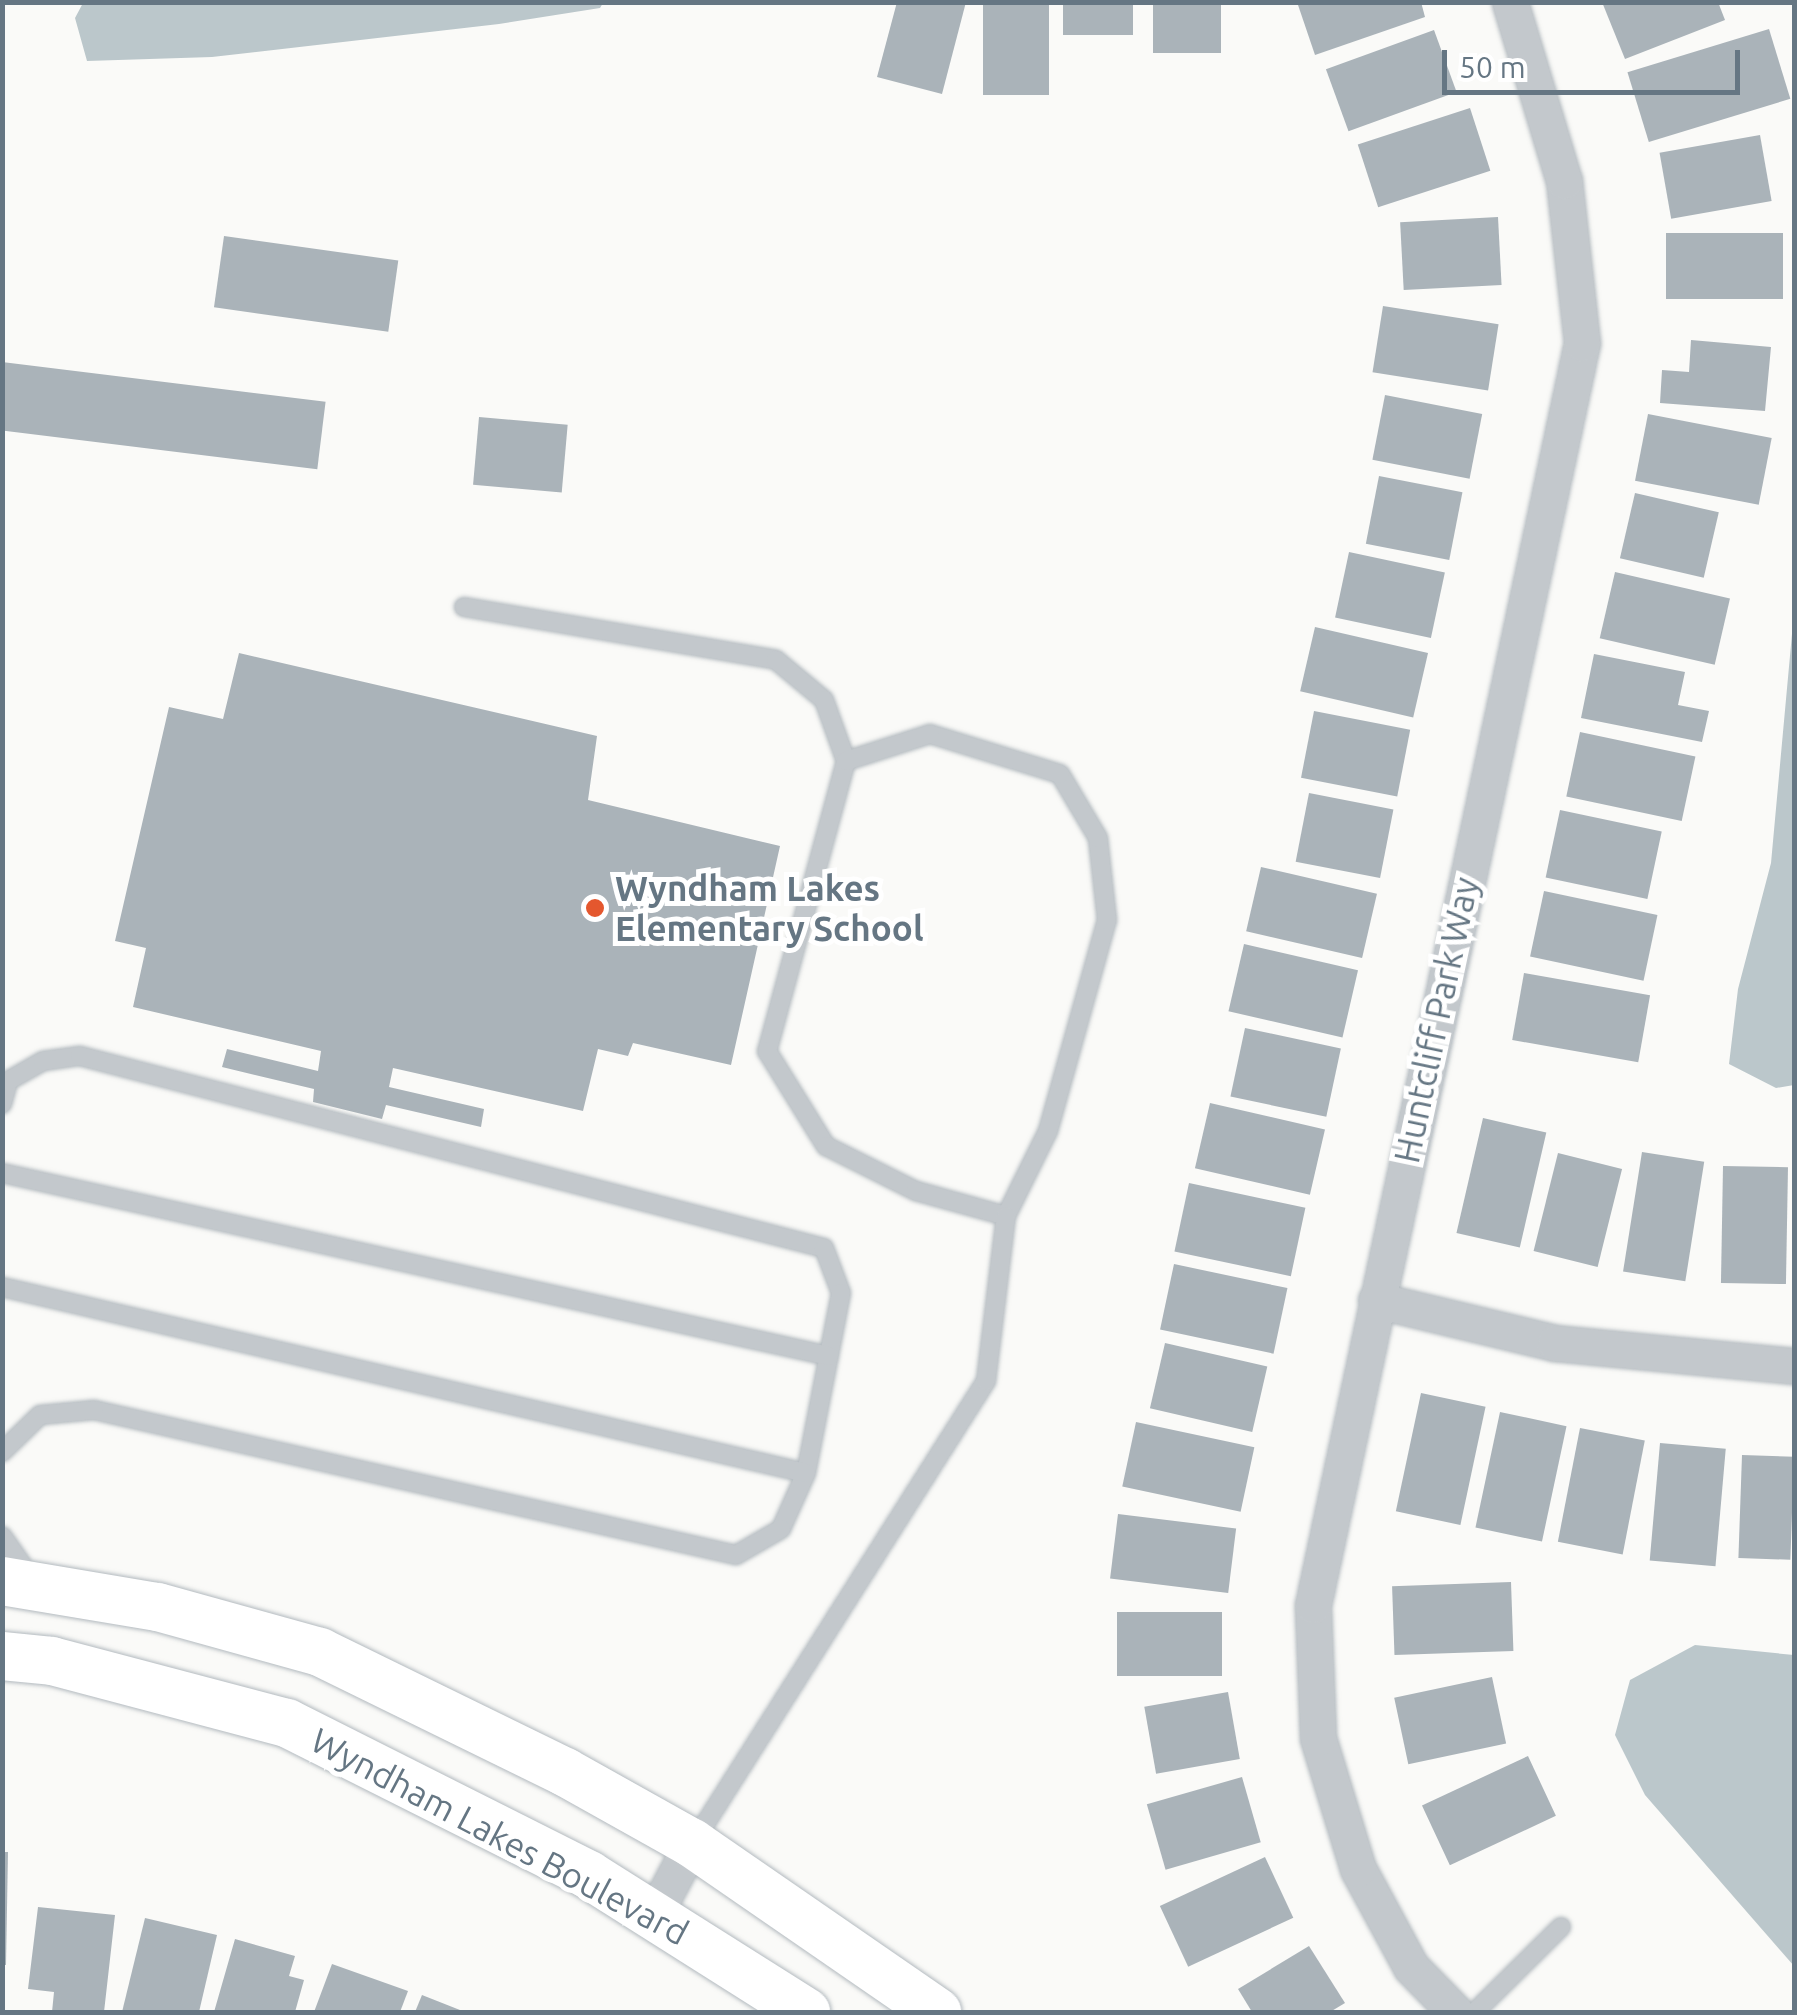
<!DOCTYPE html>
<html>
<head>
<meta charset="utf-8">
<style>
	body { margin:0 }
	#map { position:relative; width:1797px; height:2015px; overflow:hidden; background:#fafaf8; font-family:Ubuntu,sans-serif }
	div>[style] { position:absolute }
	.water>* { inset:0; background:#bbc7cb }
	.building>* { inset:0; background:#aab3b9; transform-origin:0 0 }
	.roads { filter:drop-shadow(0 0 2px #b3babf) drop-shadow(0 0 2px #b3babf) }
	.lane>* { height:18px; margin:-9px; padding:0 9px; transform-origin:9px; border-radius:9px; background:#c3c8cc }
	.street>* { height:35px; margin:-17.5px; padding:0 17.5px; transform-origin:17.5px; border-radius:17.5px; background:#c3c8cc }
	.secondary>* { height:48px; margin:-24px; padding:0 24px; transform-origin:24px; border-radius:24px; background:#fff }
	.dots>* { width:28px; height:28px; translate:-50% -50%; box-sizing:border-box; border:5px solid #fff; border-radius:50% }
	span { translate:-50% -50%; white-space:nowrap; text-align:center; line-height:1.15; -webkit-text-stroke:10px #fff; paint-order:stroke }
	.poi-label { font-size:35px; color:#657683; font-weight:700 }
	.left { translate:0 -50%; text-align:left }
	.street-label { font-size:35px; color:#657683 }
	.frame { position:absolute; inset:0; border:5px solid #657683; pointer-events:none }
	.scale { position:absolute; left:1442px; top:50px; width:298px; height:45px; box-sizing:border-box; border:5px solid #657683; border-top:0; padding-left:12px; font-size:30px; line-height:35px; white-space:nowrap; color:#657683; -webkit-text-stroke:8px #fff; paint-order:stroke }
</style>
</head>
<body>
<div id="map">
	<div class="water">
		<i style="clip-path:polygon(83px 3px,83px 2px,603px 3px,600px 8px,499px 24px,212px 57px,87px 61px,75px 18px)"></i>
		<i style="clip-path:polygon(1794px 612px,1794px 1085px,1776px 1088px,1729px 1064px,1738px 989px,1771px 863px)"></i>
		<i style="clip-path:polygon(1695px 1645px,1794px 1655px,1794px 1966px,1645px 1795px,1615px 1735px,1630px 1680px)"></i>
	</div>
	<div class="building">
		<i style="clip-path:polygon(897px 2px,966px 2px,942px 94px,877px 77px)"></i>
		<i style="left:983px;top:2px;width:66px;height:93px"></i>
		<i style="left:1063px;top:2px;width:70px;height:33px"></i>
		<i style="clip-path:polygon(1297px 2px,1421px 2px,1425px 17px,1315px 55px)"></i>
		<i style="clip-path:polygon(1602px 2px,1718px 2px,1725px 20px,1625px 59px)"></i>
		<i style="left:1153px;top:3px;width:68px;height:50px"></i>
		<i style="left:1769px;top:29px;width:73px;height:148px;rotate:73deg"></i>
		<i style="left:1434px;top:30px;width:66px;height:115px;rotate:70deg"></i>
		<i style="left:1470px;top:108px;width:66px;height:118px;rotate:72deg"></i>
		<i style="left:1760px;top:135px;width:67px;height:102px;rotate:80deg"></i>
		<i style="left:1498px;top:217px;width:68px;height:98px;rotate:87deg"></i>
		<i style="left:1783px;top:233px;width:66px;height:117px;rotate:90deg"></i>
		<i style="left:224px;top:236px;width:176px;height:72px;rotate:8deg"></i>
		<i style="left:1383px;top:306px;width:117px;height:67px;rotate:9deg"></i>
		<i style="clip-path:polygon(1691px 340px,1771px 347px,1765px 411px,1660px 403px,1662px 370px,1689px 372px)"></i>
		<i style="left:2px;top:362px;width:326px;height:68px;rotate:7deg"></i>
		<i style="left:1385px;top:395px;width:99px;height:66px;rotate:11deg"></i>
		<i style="left:1648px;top:414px;width:126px;height:68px;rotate:11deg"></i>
		<i style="left:479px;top:417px;width:89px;height:68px;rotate:5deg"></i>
		<i style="left:1379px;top:476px;width:85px;height:69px;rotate:11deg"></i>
		<i style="left:1635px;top:493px;width:86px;height:67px;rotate:13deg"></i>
		<i style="left:1349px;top:552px;width:98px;height:67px;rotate:12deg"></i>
		<i style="left:1615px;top:572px;width:118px;height:68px;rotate:13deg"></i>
		<i style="left:1315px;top:627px;width:116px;height:66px;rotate:13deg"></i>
		<i style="clip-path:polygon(239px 653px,597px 736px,588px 800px,780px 846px,731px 1065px,633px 1043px,628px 1056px,598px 1049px,583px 1111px,393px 1068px,389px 1087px,484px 1109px,481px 1127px,386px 1105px,382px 1119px,313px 1102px,314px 1089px,222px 1067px,227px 1049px,318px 1071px,321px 1051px,133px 1007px,146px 948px,115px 941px,169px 707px,223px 719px)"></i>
		<i style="clip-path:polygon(1594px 654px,1685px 672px,1678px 705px,1709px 711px,1702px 742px,1581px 718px)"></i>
		<i style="left:1314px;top:711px;width:98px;height:68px;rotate:11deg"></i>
		<i style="left:1580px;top:732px;width:118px;height:66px;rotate:12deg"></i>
		<i style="left:1309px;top:793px;width:86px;height:70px;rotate:11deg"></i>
		<i style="left:1560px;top:810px;width:104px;height:69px;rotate:12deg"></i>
		<i style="left:1261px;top:867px;width:119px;height:66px;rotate:13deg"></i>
		<i style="left:1544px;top:891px;width:116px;height:67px;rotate:12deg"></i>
		<i style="left:1244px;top:944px;width:117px;height:69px;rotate:13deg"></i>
		<i style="left:1524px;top:973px;width:128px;height:68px;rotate:10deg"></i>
		<i style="left:1245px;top:1028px;width:98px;height:70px;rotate:12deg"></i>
		<i style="left:1210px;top:1103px;width:118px;height:67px;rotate:13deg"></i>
		<i style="left:1483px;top:1118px;width:65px;height:118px;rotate:13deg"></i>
		<i style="left:1642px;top:1152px;width:63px;height:121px;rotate:9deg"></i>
		<i style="left:1558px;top:1153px;width:66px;height:101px;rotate:14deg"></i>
		<i style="left:1723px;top:1166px;width:65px;height:117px;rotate:1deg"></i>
		<i style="left:1189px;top:1183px;width:119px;height:70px;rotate:12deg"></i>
		<i style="left:1174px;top:1264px;width:116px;height:67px;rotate:12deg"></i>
		<i style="left:1165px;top:1343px;width:105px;height:67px;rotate:13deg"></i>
		<i style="left:1421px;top:1393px;width:66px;height:121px;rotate:12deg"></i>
		<i style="left:1500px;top:1412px;width:68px;height:118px;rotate:12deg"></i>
		<i style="left:1136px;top:1422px;width:121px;height:66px;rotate:12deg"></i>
		<i style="left:1580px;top:1428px;width:66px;height:116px;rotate:11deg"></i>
		<i style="left:1660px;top:1443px;width:66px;height:118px;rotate:5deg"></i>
		<i style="left:1742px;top:1455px;width:52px;height:103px;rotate:2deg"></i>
		<i style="left:1118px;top:1514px;width:119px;height:65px;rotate:7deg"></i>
		<i style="left:1511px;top:1582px;width:69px;height:119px;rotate:88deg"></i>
		<i style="left:1222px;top:1612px;width:64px;height:105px;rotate:90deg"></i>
		<i style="left:1492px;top:1677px;width:68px;height:100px;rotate:78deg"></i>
		<i style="left:1228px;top:1692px;width:68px;height:85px;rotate:80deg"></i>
		<i style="left:1528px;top:1756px;width:66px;height:117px;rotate:65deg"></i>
		<i style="left:1242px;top:1777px;width:68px;height:99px;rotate:74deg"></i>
		<i style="clip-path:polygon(2px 1852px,8px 1852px,6px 1965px,2px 1965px)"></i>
		<i style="left:1265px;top:1857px;width:67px;height:116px;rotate:65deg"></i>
		<i style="clip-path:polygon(38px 1907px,115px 1915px,104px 2012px,52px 2012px,54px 1992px,28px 1989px)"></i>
		<i style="clip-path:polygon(145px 1918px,217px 1935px,199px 2012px,122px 2012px)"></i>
		<i style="clip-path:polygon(235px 1939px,295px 1956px,289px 1976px,304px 1980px,295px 2012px,214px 2012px)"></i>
		<i style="clip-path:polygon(1309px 1946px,1345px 2003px,1330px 2012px,1252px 2012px,1238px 1989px)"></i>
		<i style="clip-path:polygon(332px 1964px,408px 1991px,400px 2012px,314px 2012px)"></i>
		<i style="clip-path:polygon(422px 1995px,465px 2012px,415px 2012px)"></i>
	</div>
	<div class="roads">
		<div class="lane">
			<i style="left:464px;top:607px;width:316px;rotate:9.6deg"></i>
			<i style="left:776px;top:660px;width:62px;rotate:39.8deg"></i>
			<i style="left:824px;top:700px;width:65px;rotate:70.2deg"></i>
			<i style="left:846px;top:761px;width:301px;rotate:105.2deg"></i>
			<i style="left:767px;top:1051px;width:112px;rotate:58.2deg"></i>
			<i style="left:826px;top:1146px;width:101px;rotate:26.6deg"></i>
			<i style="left:916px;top:1191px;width:93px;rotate:15.5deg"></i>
			<i style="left:1006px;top:1216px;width:95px;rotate:-63.7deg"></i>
			<i style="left:1048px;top:1131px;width:219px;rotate:-74.4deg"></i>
			<i style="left:1107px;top:920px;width:82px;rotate:-96.3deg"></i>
			<i style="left:1098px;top:838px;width:74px;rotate:-120.7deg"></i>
			<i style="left:1060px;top:774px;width:136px;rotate:-162.9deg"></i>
			<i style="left:930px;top:734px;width:88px;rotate:162.2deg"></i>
			<i style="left:2px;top:1104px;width:24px;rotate:-75deg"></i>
			<i style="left:8px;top:1081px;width:40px;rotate:-29.7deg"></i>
			<i style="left:43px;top:1061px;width:37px;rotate:-8deg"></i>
			<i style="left:80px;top:1056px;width:768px;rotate:14.47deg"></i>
			<i style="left:824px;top:1248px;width:48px;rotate:69.3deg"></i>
			<i style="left:841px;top:1293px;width:183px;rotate:101deg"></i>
			<i style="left:806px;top:1473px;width:61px;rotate:114.1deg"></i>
			<i style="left:781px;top:1529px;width:52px;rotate:150deg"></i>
			<i style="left:736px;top:1555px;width:658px;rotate:-167.27deg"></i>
			<i style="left:94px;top:1410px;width:54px;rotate:174.7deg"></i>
			<i style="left:40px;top:1415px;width:53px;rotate:135.8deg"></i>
			<i style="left:2px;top:1173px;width:847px;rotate:12.48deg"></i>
			<i style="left:2px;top:1287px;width:825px;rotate:13.03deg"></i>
			<i style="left:2px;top:1536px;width:52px;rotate:55.1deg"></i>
			<i style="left:693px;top:1843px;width:547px;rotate:-57.62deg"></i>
			<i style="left:986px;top:1381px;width:166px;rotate:-83.1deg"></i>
			<i style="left:1475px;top:2012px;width:121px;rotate:-44.7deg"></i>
		</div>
		<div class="street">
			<i style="left:1376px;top:1300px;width:184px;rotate:13.5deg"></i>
			<i style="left:1555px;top:1343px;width:240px;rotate:5.5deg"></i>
			<i style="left:655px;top:1913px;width:79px;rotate:-62.1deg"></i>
			<i style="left:1455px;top:2012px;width:63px;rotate:-134.4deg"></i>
			<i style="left:1411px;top:1967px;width:111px;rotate:-118.4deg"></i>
			<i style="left:1358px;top:1869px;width:137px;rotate:-107deg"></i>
			<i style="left:1318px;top:1738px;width:133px;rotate:-92.2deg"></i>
			<i style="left:1313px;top:1605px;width:1290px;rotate:-77.97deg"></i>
			<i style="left:1582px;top:343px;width:163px;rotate:-96.3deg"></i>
			<i style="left:1564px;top:181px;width:187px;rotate:-106.8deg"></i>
		</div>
		<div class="secondary">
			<i style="left:2px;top:1581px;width:158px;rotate:9.5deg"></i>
			<i style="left:158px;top:1607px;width:168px;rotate:15.5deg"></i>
			<i style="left:320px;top:1652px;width:273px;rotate:26.1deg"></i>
			<i style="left:565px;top:1772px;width:145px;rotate:29.2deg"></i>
			<i style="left:692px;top:1843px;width:298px;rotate:34.6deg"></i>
			<i style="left:2px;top:1656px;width:50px;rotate:5.7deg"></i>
			<i style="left:52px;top:1661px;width:243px;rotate:14.8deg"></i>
			<i style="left:287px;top:1723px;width:338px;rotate:26.7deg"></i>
			<i style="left:589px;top:1875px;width:257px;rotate:32.3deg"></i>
		</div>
	</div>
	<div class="dots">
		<i style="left:595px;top:908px;background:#e4572e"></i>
	</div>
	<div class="poi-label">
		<span class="left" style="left:615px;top:908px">Wyndham Lakes<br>Elementary School</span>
	</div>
	<div class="street-label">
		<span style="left:1436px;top:1020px;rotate:-78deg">Huntcliff Park Way</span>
		<span style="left:500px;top:1836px;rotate:28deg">Wyndham Lakes Boulevard</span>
	</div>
	<div class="frame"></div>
	<div class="scale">50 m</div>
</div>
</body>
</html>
